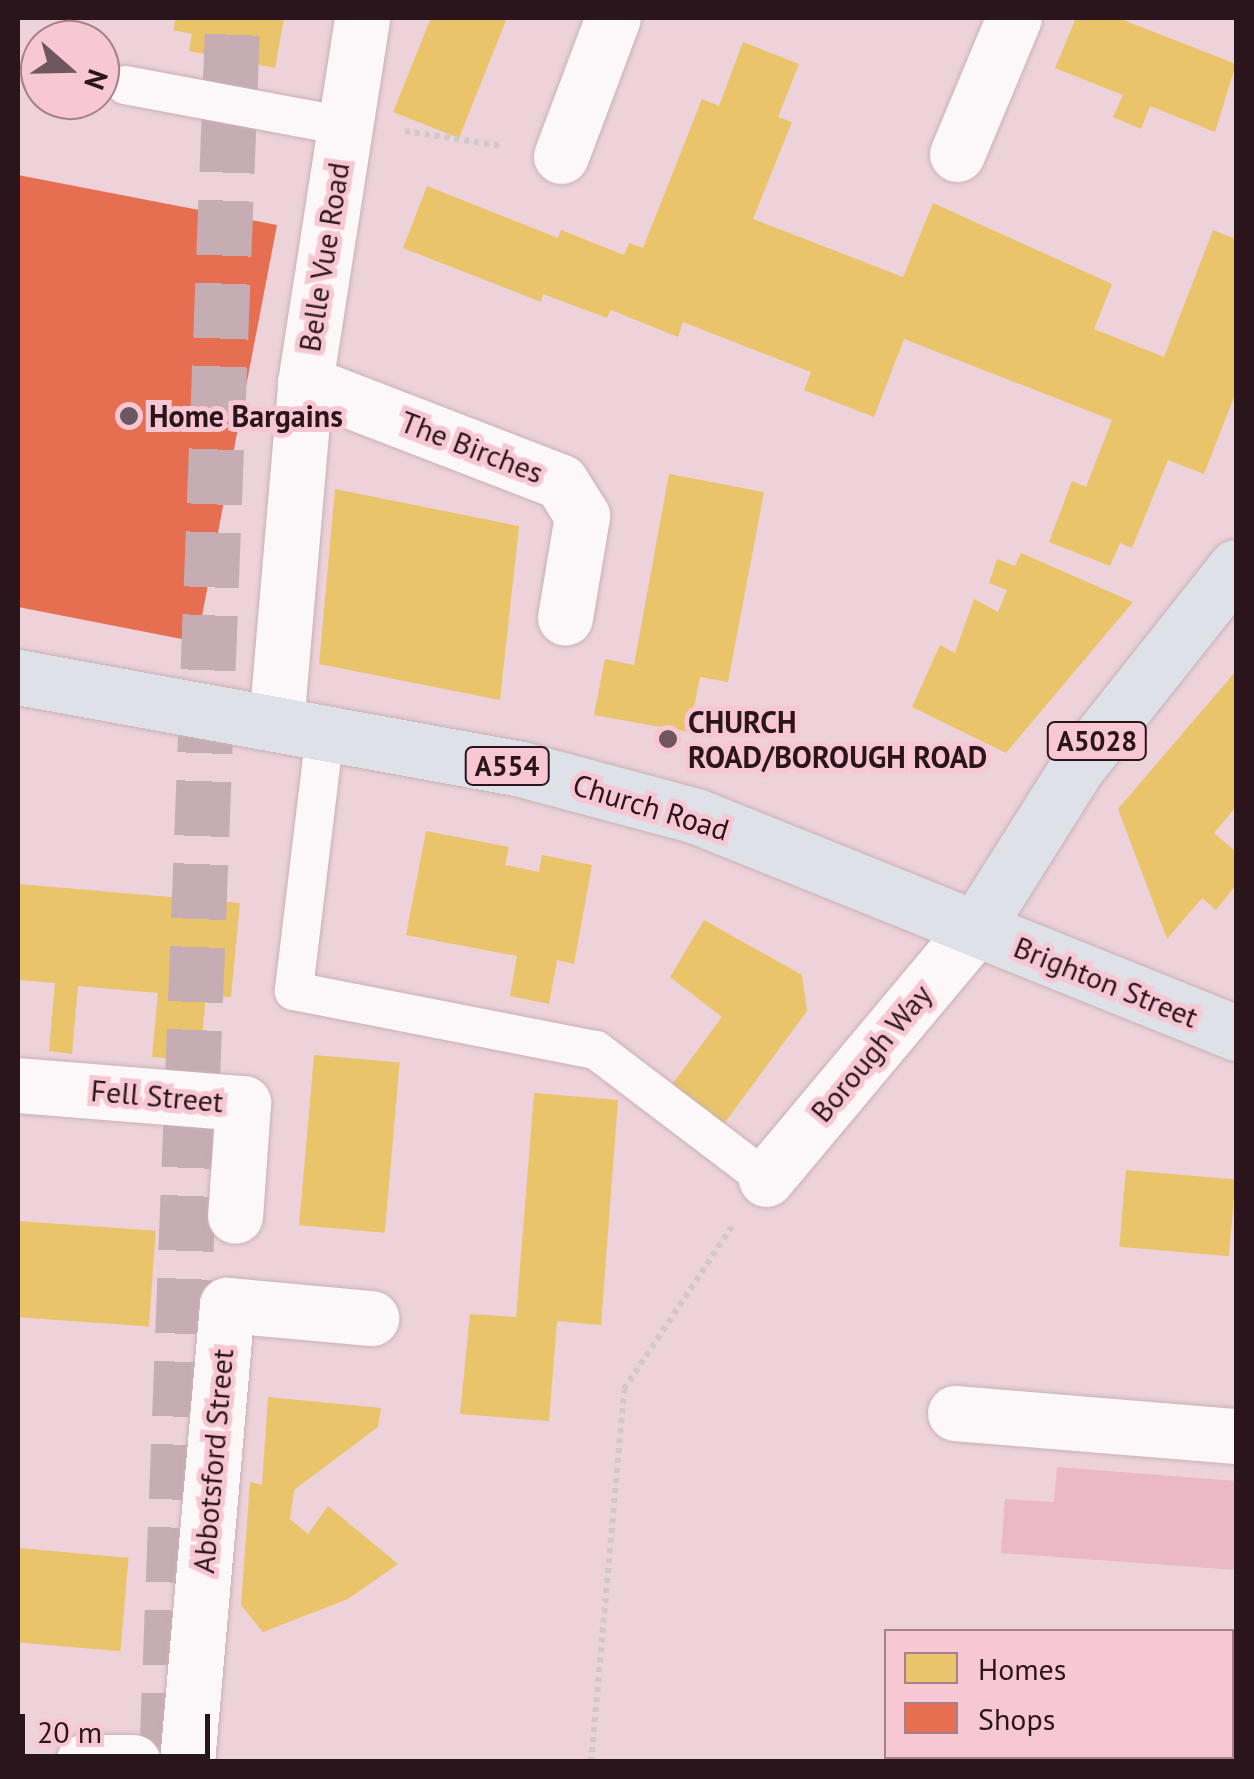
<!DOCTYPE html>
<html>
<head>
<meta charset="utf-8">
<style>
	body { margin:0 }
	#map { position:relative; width:1254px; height:1779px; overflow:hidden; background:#edd2d9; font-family:"PT Sans",sans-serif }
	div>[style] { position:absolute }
	.green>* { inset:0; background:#eab8c6 }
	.homes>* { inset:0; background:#e9c46a; transform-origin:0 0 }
	.shops>* { inset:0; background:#e76f51 }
	.highway-tunnel>* { height:55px; margin-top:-27.5px; transform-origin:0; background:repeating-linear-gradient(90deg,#c6acb3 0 55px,transparent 0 83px) }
	.path>* { height:6px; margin-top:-3px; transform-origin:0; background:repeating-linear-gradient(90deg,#d0c8cb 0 5px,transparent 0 10px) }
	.roads { filter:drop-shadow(0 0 2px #c8b1b7) drop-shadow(0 0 2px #c8b1b7) }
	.lane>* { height:38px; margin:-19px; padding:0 19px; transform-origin:19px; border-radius:19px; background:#fcf8f9 }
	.street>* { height:55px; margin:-27.5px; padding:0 27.5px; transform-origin:27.5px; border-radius:27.5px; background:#fcf8f9 }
	.primary>* { height:55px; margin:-27.5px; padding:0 27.5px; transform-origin:27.5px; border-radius:27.5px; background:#dee2e8 }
	.dots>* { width:28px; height:28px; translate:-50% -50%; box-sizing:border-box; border:5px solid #f8c7d4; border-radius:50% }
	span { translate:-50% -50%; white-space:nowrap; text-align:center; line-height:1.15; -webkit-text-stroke:10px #f8c7d4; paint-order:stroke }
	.shield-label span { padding:2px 8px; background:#f8c7d4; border:2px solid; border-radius:8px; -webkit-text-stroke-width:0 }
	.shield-label { font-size:28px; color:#2a151c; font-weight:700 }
	.street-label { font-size:30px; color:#2a151c }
	.poi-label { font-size:30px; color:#2a151c; font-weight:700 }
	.left { translate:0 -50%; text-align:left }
	.frame { position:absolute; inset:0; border:20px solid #2a151c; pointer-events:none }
	.legend { position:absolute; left:884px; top:1629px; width:350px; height:130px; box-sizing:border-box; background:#f8c7d4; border:2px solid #a6808a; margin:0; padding:12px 18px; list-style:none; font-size:30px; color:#2a151c }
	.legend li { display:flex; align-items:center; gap:20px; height:50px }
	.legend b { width:50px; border:2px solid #a6808a }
	.north { position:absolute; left:20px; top:20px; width:100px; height:100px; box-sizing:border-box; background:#f8c7d4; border:2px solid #a6808a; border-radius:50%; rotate:110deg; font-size:28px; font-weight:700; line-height:40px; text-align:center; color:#2a151c }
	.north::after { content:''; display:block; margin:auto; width:35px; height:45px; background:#6e575e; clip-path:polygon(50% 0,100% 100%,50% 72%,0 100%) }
	.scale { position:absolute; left:20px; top:1714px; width:190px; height:45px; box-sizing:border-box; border:5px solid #2a151c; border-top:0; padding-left:12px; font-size:30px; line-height:35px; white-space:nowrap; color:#2a151c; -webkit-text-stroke:8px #f8c7d4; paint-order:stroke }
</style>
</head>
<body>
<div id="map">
	<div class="green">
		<i style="clip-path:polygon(1057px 1467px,1236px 1481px,1236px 1570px,1001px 1553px,1005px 1499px,1054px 1502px)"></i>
	</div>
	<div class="homes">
		<i style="clip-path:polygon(176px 18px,284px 18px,275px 68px,189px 51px,192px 34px,173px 30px)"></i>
		<i style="clip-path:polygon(431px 18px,507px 18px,459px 138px,393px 112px)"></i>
		<i style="clip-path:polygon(1076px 18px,1118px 18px,1236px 64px,1215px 132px,1150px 106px,1141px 129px,1113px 117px,1123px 95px,1055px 68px)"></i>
		<i style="clip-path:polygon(743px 42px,799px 64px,778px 117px,792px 122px,753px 219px,903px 277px,933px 203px,1112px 284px,1094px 329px,1164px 357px,1213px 230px,1236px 239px,1236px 392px,1204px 474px,1168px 460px,1132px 548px,1120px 543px,1110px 566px,1049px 542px,1072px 481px,1086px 487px,1112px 420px,904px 339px,874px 417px,804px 390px,811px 372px,683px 322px,678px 337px,611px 310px,607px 318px,543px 294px,541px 302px,403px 248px,427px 186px,558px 238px,561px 230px,624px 255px,629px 243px,643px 248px,702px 99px,719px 106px)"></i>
		<i style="clip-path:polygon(669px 474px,764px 492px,728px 682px,700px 677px,689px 732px,594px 715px,605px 659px,634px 665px)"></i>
		<i style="clip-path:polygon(335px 489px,519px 526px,500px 700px,319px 664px)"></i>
		<i style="clip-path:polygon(1021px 553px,1133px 602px,1006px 753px,912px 707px,940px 645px,955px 653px,974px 599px,998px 612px,1007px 590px,989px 583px,997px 559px,1015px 566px)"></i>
		<i style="clip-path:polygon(1236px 671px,1236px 807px,1214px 833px,1236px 852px,1236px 885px,1216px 910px,1202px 898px,1167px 939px,1118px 809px)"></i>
		<i style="clip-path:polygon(426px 831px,509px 847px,505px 865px,539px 872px,542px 855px,592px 865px,574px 964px,557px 960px,549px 1004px,510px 996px,517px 956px,406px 935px)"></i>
		<i style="clip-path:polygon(18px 884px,240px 903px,231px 997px,206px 995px,200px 1061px,152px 1057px,158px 993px,78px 986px,72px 1054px,49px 1051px,55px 983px,18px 980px)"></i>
		<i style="clip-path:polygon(704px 920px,802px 975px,807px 1011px,715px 1136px,665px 1094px,722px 1017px,670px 977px)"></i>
		<i style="left:314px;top:1055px;width:86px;height:171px;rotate:5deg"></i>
		<i style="clip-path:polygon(534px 1093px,618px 1100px,601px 1325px,557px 1321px,549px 1421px,460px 1414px,470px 1314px,516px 1317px)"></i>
		<i style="left:1126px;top:1170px;width:110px;height:77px;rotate:5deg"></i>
		<i style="left:18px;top:1221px;width:138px;height:96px;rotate:4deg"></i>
		<i style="clip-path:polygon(268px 1397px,381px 1408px,378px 1427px,294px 1490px,290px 1519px,308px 1534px,328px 1506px,398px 1564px,348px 1599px,263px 1632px,241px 1605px,250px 1482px,262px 1485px)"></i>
		<i style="left:18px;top:1548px;width:111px;height:94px;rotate:5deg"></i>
		<i style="left:1232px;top:1653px;width:4px;height:86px"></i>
	</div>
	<div class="shops">
		<i style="clip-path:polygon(18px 175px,277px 225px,197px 642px,18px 607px)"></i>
	</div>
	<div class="highway-tunnel">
		<i style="left:167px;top:1748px;width:1731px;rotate:-87.82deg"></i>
	</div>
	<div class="path">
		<i style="left:405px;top:131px;width:98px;rotate:8.8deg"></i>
		<i style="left:591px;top:1762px;width:374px;rotate:-84.9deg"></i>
		<i style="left:624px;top:1389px;width:197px;rotate:-56.4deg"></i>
	</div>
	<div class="roads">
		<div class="lane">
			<i style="left:125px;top:85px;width:223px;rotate:10.6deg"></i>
			<i style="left:325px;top:733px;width:260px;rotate:96.9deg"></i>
			<i style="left:294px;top:991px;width:308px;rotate:11.1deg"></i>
			<i style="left:596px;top:1050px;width:213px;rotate:37.2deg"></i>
		</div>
		<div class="street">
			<i style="left:957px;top:154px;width:147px;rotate:-67.3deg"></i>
			<i style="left:561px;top:156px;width:147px;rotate:-69.4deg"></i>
			<i style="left:305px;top:383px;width:274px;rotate:21.1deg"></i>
			<i style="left:561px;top:482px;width:40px;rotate:58deg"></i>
			<i style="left:582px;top:516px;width:103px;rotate:99.5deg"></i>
			<i style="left:276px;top:724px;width:342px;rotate:-85.1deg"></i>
			<i style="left:305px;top:383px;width:369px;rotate:-81.1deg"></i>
			<i style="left:18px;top:1085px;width:226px;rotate:4.6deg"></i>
			<i style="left:243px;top:1103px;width:113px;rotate:94deg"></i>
			<i style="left:766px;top:1179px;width:327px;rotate:-50.1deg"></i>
			<i style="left:955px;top:1413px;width:282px;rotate:4.7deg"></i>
			<i style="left:83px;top:1762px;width:50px"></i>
			<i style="left:187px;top:1762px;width:459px;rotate:-85deg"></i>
			<i style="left:227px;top:1305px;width:145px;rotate:5.2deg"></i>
		</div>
		<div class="primary">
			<i style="left:18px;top:677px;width:511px;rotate:10.36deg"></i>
			<i style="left:521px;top:769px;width:181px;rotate:15deg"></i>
			<i style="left:696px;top:816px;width:582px;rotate:21.89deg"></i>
			<i style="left:976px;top:928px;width:191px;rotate:-57.8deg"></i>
			<i style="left:1078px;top:766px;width:254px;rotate:-51.6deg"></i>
		</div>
	</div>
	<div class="dots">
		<i style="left:129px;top:416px;background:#6e575e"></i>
		<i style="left:668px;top:739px;background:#6e575e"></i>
	</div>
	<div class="shield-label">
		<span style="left:1097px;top:741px">A5028</span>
		<span style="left:507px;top:766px">A554</span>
	</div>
	<div class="street-label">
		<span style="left:324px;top:257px;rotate:-81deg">Belle Vue Road</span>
		<span style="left:472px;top:447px;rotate:21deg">The Birches</span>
		<span style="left:651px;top:807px;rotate:17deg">Church Road</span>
		<span style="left:1106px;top:982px;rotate:22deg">Brighton Street</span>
		<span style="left:871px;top:1053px;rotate:-50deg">Borough Way</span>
		<span style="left:157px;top:1096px;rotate:5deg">Fell Street</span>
		<span style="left:213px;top:1461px;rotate:-85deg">Abbotsford Street</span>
	</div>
	<div class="poi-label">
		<span class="left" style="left:149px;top:416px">Home Bargains</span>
		<span class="left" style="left:688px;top:739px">CHURCH<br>ROAD/BOROUGH ROAD</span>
	</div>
	<div class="frame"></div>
	<ul class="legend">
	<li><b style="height:28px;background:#e9c46a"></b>Homes</li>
	<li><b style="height:28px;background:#e76f51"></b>Shops</li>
	</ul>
	<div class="north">N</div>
	<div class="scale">20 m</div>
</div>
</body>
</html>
